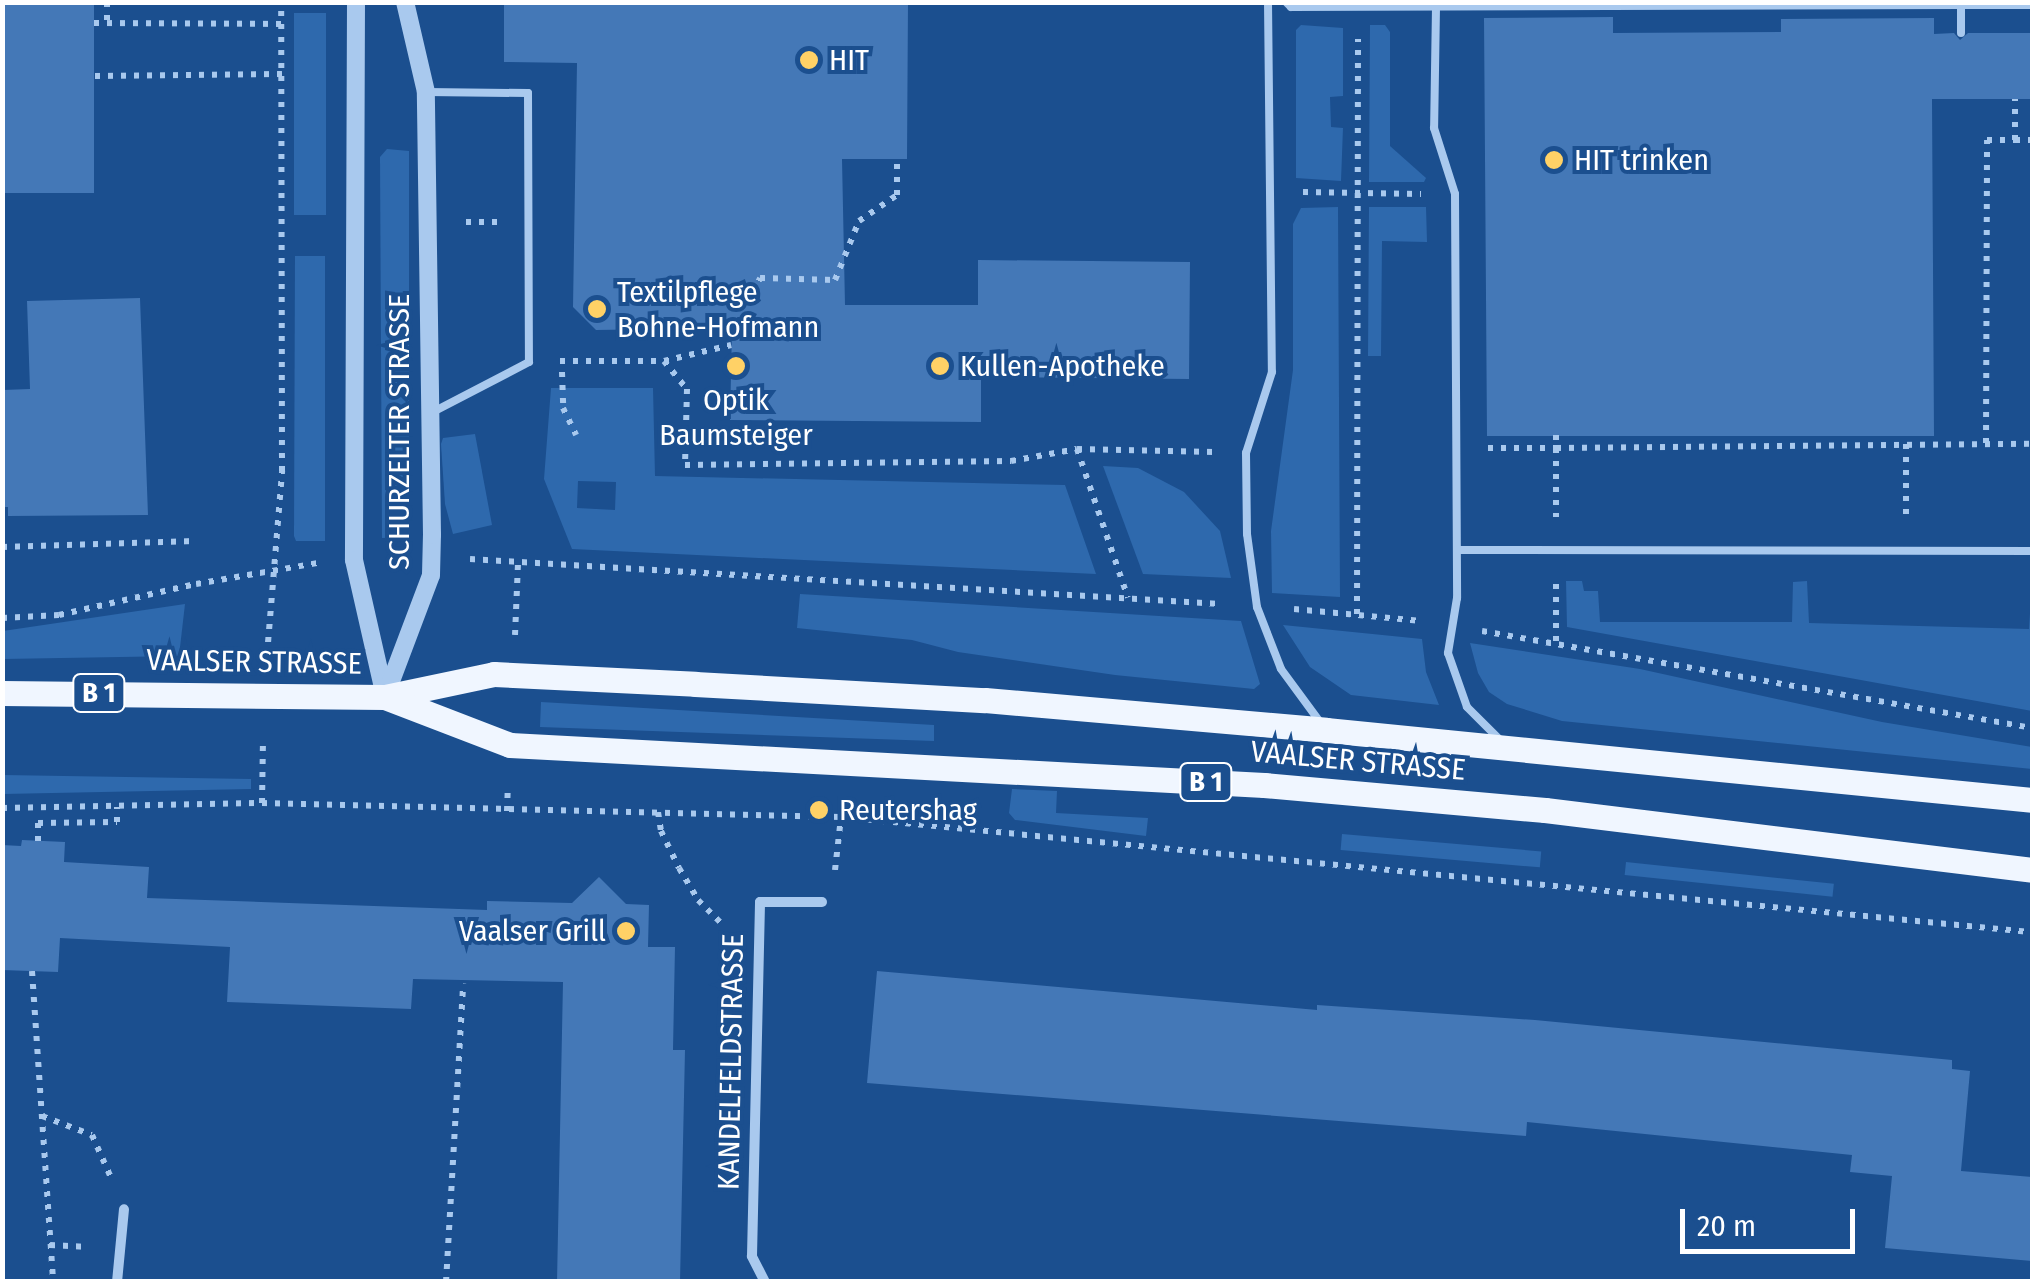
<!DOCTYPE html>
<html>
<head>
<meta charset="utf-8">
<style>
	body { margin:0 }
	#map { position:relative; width:2035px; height:1284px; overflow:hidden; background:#1b4f8f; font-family:"Fira Sans Condensed",sans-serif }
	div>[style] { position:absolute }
	.green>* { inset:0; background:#2e69ad; transform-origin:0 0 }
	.building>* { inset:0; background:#4478b7; transform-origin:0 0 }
	.path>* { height:6px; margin-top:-3px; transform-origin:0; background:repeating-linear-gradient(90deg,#a9c9ee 0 5px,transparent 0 13px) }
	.service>* { height:8px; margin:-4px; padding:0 4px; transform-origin:4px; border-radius:4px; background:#a9c9ee }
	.minor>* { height:10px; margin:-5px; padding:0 5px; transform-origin:5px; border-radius:5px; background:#a9c9ee }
	.tertiary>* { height:18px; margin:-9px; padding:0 9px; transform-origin:9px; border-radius:9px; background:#a9c9ee }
	.primary>* { height:25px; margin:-12.5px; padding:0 12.5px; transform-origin:12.5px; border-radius:12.5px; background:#f0f6ff }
	.dots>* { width:28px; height:28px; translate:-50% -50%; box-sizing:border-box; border:5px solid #1b4f8f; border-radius:50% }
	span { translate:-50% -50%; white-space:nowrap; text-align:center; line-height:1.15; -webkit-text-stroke:8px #1b4f8f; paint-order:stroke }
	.shield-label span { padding:2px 8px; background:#1b4f8f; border:2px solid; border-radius:8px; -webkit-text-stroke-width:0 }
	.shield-label { font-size:28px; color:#fff; font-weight:700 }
	.poi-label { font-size:30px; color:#fff }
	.left { translate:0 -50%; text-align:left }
	.right { translate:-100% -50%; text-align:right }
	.street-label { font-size:30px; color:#fff }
	.frame { position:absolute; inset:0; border:5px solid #fff; pointer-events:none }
	.scale { position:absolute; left:1680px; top:1209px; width:175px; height:45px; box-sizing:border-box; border:5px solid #fff; border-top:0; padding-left:12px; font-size:30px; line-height:35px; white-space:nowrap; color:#fff; -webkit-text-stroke:8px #1b4f8f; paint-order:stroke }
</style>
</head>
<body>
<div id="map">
	<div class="green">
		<i style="left:326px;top:13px;width:202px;height:32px;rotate:90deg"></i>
		<i style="clip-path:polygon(1301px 25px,1343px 28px,1343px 96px,1330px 97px,1331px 127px,1343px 128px,1341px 181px,1296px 178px,1296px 30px)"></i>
		<i style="clip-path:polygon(1370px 25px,1385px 25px,1390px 32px,1390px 146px,1426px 178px,1424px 182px,1369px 182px)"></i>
		<i style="clip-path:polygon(387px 149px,409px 151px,409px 537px,382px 538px,380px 157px)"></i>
		<i style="clip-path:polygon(1338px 207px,1340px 597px,1272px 593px,1271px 531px,1293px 370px,1293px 224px,1301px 208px)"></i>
		<i style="clip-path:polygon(1369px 207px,1426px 207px,1427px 242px,1382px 241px,1381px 356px,1368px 356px)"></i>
		<i style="clip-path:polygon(295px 256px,325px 256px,325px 541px,296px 541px,294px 536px)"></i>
		<i style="clip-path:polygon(evenodd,551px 388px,653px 388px,655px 476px,1065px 485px,1096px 574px,572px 549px,544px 479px,551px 388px,578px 481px,616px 482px,615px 510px,577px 508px,578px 481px)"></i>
		<i style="clip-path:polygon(475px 434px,492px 525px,453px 534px,445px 504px,441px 444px,443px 438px)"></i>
		<i style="clip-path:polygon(1103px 466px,1138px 468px,1184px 492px,1220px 531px,1231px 578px,1143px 574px)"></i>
		<i style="clip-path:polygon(1566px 581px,1582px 581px,1584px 591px,1598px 591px,1600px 622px,1792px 622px,1793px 582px,1807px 581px,1809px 623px,2029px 629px,2032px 582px,2032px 711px,1567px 627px)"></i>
		<i style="clip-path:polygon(800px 594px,1241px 621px,1260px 684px,1254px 689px,1115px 675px,958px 652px,912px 640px,797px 628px)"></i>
		<i style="clip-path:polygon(185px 604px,179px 656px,3px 659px,3px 631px)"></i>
		<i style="clip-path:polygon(1283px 625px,1422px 639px,1426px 672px,1439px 705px,1351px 695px,1310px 667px)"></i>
		<i style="clip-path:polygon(1470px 643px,1640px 669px,1882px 722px,2032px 747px,2032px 769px,1562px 721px,1507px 704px,1489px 692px,1478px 673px)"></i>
		<i style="clip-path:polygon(541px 702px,934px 725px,934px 741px,540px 727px)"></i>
		<i style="clip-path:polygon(3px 775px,251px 779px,251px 789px,3px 794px)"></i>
		<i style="clip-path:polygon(1012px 789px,1057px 791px,1056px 813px,1148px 818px,1146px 836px,1015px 820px,1009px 813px)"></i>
		<i style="left:1342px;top:834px;width:200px;height:16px;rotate:5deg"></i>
		<i style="left:1626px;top:862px;width:209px;height:13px;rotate:6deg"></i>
	</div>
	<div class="building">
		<i style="left:2px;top:2px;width:92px;height:191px"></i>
		<i style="clip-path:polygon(504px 2px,908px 2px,907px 159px,842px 159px,845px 305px,978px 305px,978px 260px,1190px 262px,1189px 379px,981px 377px,981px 422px,730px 420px,732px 328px,596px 330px,573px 307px,577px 63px,504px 62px)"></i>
		<i style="clip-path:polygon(1613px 17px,1613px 33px,1781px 32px,1781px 19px,1934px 18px,1934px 34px,1954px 33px,1960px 40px,1968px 33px,2032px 33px,2032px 99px,1932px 99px,1934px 436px,1487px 436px,1484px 18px)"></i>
		<i style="clip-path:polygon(140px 298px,148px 515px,8px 516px,8px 507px,2px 507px,3px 390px,30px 389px,27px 301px)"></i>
		<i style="clip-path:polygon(22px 840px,65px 842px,64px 862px,149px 867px,147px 898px,487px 910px,487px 901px,572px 903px,599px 877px,626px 904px,649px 905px,648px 947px,675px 947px,673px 1050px,685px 1050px,680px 1282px,557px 1282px,563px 982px,413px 979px,411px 1009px,227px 1002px,230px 947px,60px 938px,58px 972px,2px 970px,2px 845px,21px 846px)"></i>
		<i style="clip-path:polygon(877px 971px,1317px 1010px,1317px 1005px,1535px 1020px,1952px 1060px,1952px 1069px,1970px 1071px,1961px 1171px,2032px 1177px,2032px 1261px,1885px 1248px,1892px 1176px,1850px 1172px,1852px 1155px,1527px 1122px,1526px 1136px,867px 1083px)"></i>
	</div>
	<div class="path">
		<i style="left:107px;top:2px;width:21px;rotate:90deg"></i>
		<i style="left:94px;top:23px;width:187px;rotate:0.3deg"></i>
		<i style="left:95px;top:76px;width:187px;rotate:-0.6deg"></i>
		<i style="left:2015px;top:140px;width:17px"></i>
		<i style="left:1303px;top:192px;width:118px;rotate:1deg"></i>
		<i style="left:466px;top:222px;width:32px"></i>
		<i style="left:747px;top:304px;width:29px;rotate:-63deg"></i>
		<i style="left:760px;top:278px;width:75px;rotate:1.5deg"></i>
		<i style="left:835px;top:280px;width:64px;rotate:-67.9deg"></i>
		<i style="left:859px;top:221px;width:46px;rotate:-34.4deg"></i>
		<i style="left:897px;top:195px;width:36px;rotate:-90deg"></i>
		<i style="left:560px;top:361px;width:104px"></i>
		<i style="left:664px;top:361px;width:69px;rotate:-13.4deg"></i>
		<i style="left:664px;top:361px;width:36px;rotate:51deg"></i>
		<i style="left:687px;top:389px;width:76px;rotate:91.5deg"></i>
		<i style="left:685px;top:465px;width:326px;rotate:-0.7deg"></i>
		<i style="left:1011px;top:461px;width:67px;rotate:-10.3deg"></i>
		<i style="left:1077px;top:449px;width:137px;rotate:1.3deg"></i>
		<i style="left:562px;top:372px;width:36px;rotate:88deg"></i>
		<i style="left:563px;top:408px;width:30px;rotate:64deg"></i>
		<i style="left:1556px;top:435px;width:13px;rotate:90deg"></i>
		<i style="left:1556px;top:448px;width:476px;rotate:-0.5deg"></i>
		<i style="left:1986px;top:443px;width:303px;rotate:-89.8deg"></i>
		<i style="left:1987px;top:140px;width:28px"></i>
		<i style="left:2015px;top:140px;width:41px;rotate:-90deg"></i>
		<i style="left:1906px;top:444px;width:76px;rotate:90deg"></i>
		<i style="left:1488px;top:448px;width:68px"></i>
		<i style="left:1556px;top:448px;width:69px;rotate:90deg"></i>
		<i style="left:1077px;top:449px;width:157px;rotate:71.1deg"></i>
		<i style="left:2px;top:547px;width:193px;rotate:-1.8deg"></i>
		<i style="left:470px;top:559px;width:752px;rotate:3.43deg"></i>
		<i style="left:1556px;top:584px;width:60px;rotate:90deg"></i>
		<i style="left:1294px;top:609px;width:128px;rotate:5.4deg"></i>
		<i style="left:1357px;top:614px;width:575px;rotate:-89.9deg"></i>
		<i style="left:2px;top:618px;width:57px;rotate:-3deg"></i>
		<i style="left:59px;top:615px;width:140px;rotate:-12.8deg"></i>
		<i style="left:196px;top:584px;width:124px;rotate:-9.8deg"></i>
		<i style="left:1482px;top:631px;width:558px;rotate:10deg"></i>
		<i style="left:515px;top:635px;width:72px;rotate:-87.6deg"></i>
		<i style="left:267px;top:655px;width:185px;rotate:-85.3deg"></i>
		<i style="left:282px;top:471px;width:469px;rotate:-90.1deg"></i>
		<i style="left:262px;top:803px;width:65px;rotate:-89.1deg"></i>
		<i style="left:2px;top:808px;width:260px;rotate:-1.1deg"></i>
		<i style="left:262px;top:803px;width:579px;rotate:1.39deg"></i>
		<i style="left:841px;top:817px;width:1197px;rotate:5.52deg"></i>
		<i style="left:507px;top:811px;width:24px;rotate:-88deg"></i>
		<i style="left:658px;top:812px;width:19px;rotate:81deg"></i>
		<i style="left:661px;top:831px;width:41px;rotate:64.1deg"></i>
		<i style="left:679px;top:868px;width:37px;rotate:59deg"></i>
		<i style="left:698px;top:900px;width:35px;rotate:45deg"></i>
		<i style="left:38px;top:841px;width:18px;rotate:-90deg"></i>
		<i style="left:38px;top:823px;width:79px;rotate:-0.7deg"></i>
		<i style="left:117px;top:822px;width:15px;rotate:-90deg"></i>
		<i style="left:835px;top:870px;width:53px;rotate:-83.5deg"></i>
		<i style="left:32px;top:971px;width:312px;rotate:86.1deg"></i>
		<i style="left:42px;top:1116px;width:53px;rotate:20.8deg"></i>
		<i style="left:92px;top:1135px;width:49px;rotate:66deg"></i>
		<i style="left:50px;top:1245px;width:34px;rotate:3deg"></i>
		<i style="left:446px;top:1282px;width:299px;rotate:-86.7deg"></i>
	</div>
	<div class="service">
		<i style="left:1268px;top:2px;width:370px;rotate:89.4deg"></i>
		<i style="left:1272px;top:372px;width:85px;rotate:107.8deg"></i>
		<i style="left:1246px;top:453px;width:81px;rotate:89.3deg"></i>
		<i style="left:1247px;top:534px;width:74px;rotate:82.2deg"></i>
		<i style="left:1257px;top:607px;width:66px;rotate:68.8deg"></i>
		<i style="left:1281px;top:669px;width:66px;rotate:53.7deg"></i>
		<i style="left:1286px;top:2px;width:7px;rotate:45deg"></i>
		<i style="left:1291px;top:7px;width:670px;rotate:-0.17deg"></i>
		<i style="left:1961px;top:5px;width:28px;rotate:90deg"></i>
		<i style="left:1961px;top:5px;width:71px"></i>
		<i style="left:1436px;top:7px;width:121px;rotate:90.9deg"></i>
		<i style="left:1434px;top:128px;width:69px;rotate:72.3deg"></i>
		<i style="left:1455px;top:194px;width:404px;rotate:89.7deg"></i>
		<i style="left:1457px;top:598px;width:56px;rotate:99.3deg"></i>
		<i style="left:1448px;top:653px;width:57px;rotate:70.6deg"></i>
		<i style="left:1467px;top:707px;width:48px;rotate:45deg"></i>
		<i style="left:426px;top:92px;width:102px;rotate:0.6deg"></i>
		<i style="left:528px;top:93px;width:269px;rotate:89.8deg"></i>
		<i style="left:529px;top:362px;width:110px;rotate:152.5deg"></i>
		<i style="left:1457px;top:550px;width:575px;rotate:0.1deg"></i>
	</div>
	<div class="minor">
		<i style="left:117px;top:1282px;width:73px;rotate:-84.5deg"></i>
		<i style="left:765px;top:1282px;width:29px;rotate:-117deg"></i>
		<i style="left:752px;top:1256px;width:354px;rotate:-88.7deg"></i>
		<i style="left:760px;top:902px;width:62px"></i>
	</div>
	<div class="tertiary">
		<i style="left:356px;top:2px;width:558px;rotate:90.21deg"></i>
		<i style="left:354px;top:560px;width:140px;rotate:77.2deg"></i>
		<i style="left:385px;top:697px;width:130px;rotate:-69.3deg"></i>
		<i style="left:431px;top:575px;width:40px;rotate:-88.6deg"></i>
		<i style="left:432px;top:535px;width:443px;rotate:-90.8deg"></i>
		<i style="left:426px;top:92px;width:92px;rotate:-103.1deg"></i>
	</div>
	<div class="primary">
		<i style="left:2px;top:693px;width:383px;rotate:0.6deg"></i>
		<i style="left:385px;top:697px;width:111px;rotate:-11.9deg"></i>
		<i style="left:494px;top:674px;width:201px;rotate:2.8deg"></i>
		<i style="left:695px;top:684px;width:290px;rotate:3.2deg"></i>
		<i style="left:985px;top:700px;width:342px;rotate:5deg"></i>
		<i style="left:1326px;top:730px;width:709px;rotate:5.66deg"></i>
		<i style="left:385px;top:697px;width:134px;rotate:21deg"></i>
		<i style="left:510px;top:745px;width:755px;rotate:3.04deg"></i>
		<i style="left:1264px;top:785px;width:282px;rotate:5.1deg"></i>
		<i style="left:1545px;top:810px;width:491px;rotate:7deg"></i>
	</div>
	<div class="dots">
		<i style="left:809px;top:60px;background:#ffd166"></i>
		<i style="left:1554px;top:160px;background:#ffd166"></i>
		<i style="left:597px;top:309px;background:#ffd166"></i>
		<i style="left:736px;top:366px;background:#ffd166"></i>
		<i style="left:940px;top:366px;background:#ffd166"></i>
		<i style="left:819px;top:810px;background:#ffd166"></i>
		<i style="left:626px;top:931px;background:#ffd166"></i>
	</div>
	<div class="shield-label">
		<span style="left:99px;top:693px">B 1</span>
		<span style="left:1206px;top:782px">B 1</span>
	</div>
	<div class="poi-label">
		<span class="left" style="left:829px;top:60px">HIT</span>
		<span class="left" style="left:1574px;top:160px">HIT trinken</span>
		<span class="left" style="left:617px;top:309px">Textilpflege<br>Bohne-Hofmann</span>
		<span class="left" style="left:960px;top:366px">Kullen-Apotheke</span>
		<span style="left:736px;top:417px">Optik<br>Baumsteiger</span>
		<span class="left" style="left:839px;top:810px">Reutershag</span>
		<span class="right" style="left:606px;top:931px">Vaalser Grill</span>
	</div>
	<div class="street-label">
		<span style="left:399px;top:432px;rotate:-90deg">SCHURZELTER STRASSE</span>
		<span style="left:254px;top:662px;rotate:1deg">VAALSER STRASSE</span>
		<span style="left:1358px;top:761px;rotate:5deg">VAALSER STRASSE</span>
		<span style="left:731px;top:1062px;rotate:-89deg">KANDELFELDSTRASSE</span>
	</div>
	<div class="frame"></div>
	<div class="scale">20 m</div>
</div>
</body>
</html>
